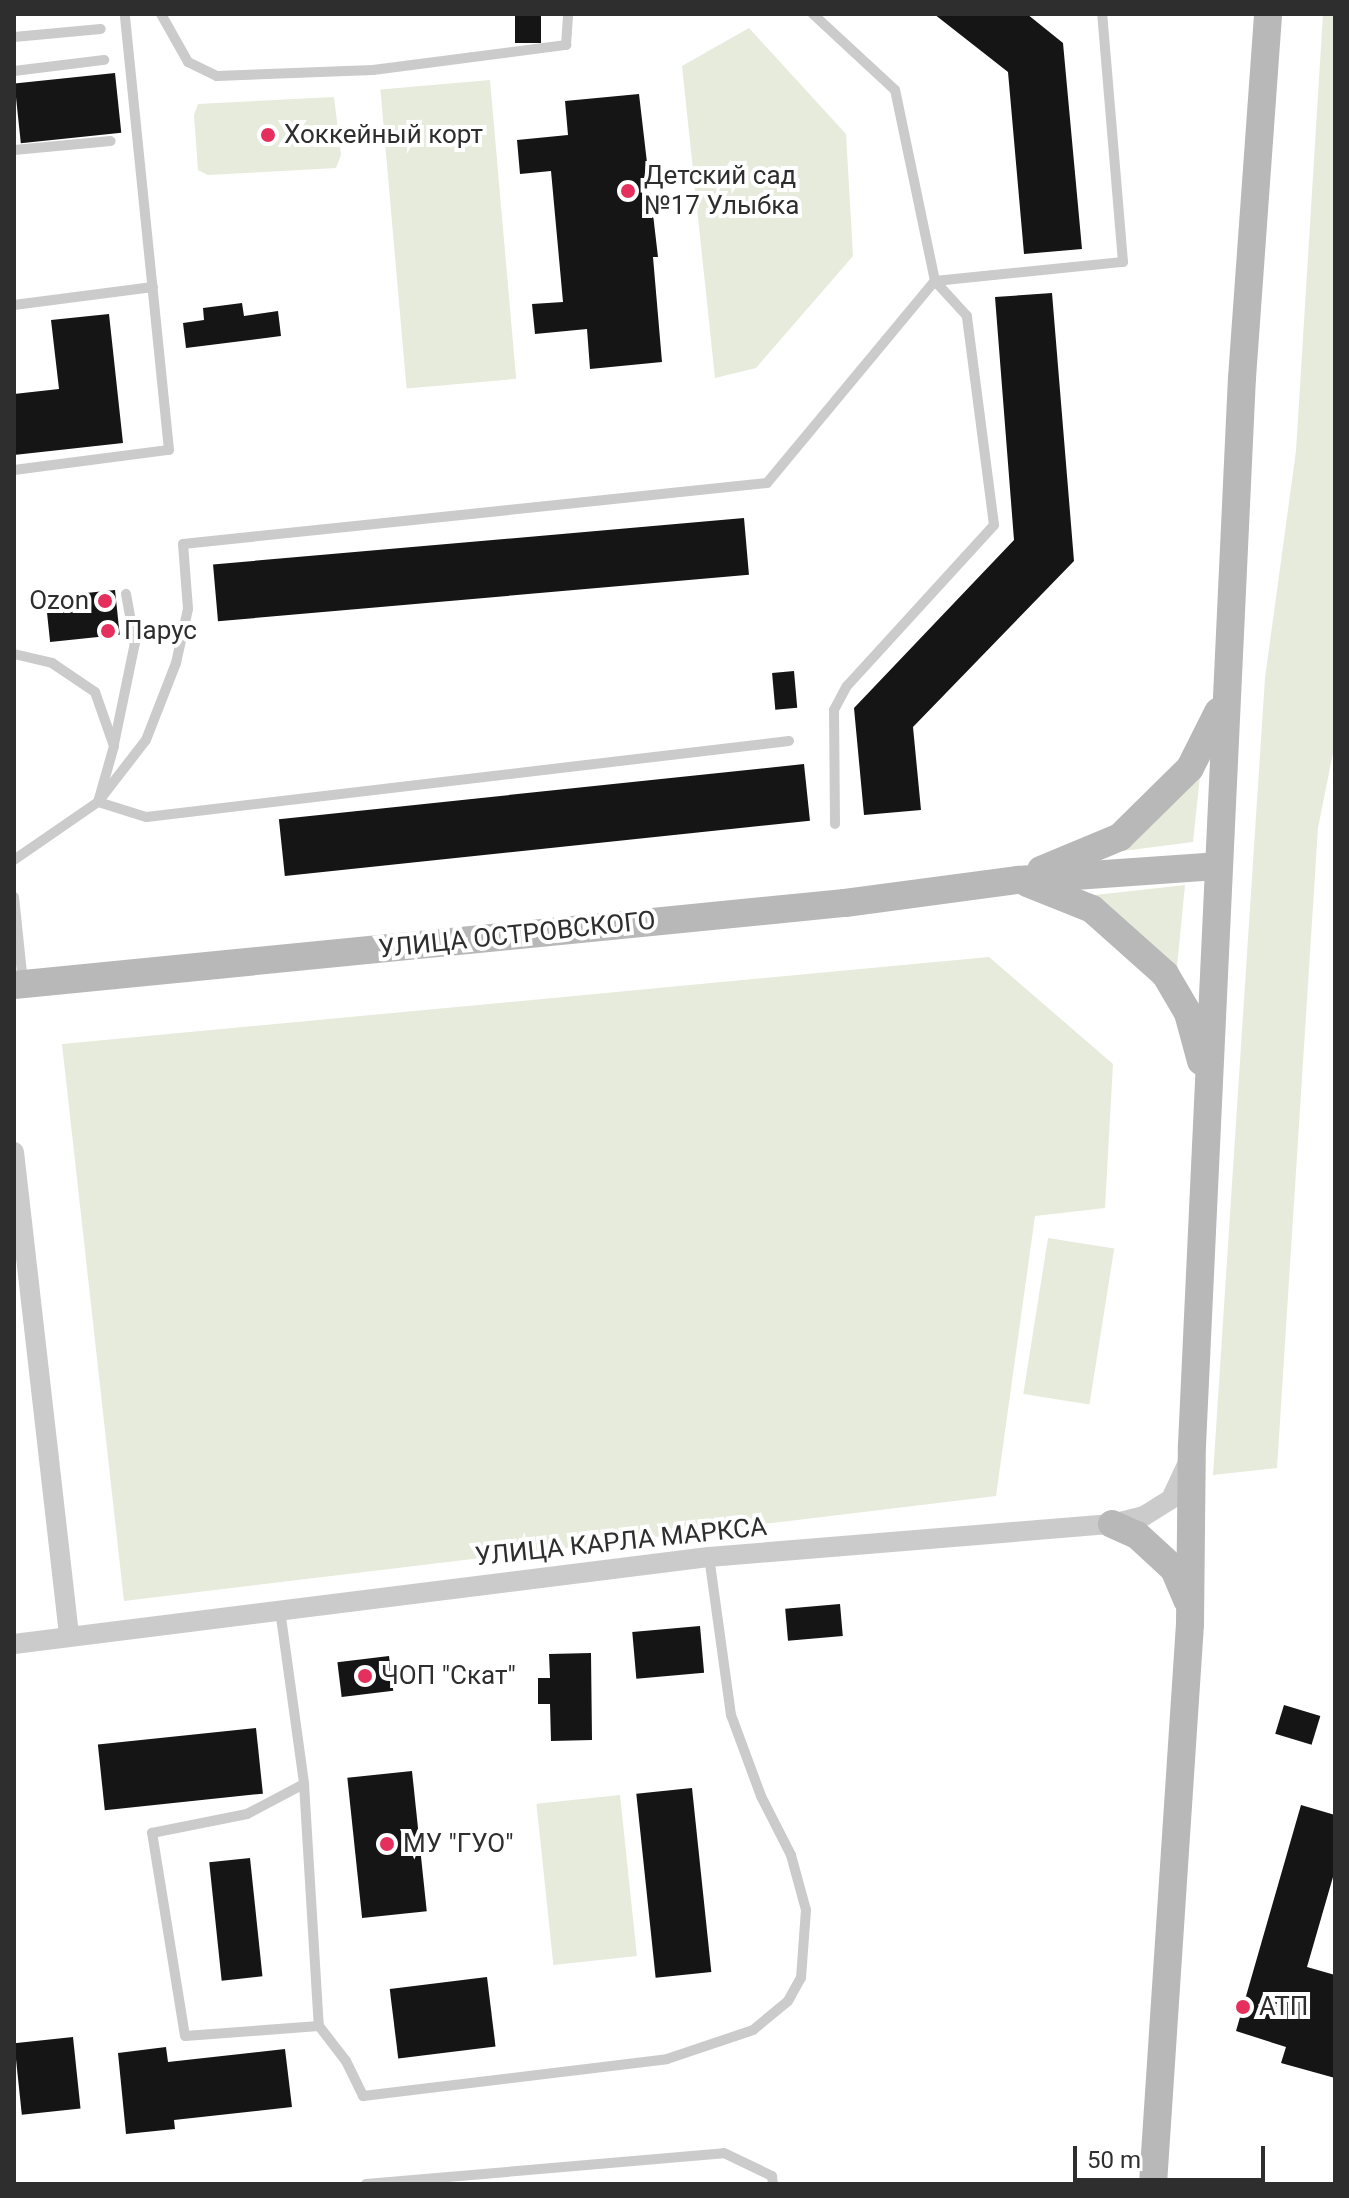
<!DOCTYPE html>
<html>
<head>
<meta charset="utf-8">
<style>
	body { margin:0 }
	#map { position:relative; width:1349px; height:2198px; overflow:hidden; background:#fff; font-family:Roboto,sans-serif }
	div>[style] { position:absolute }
	.green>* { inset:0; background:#e7ebdc; transform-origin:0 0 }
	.building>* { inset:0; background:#151515; transform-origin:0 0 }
	.lane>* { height:10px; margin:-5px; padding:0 5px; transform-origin:5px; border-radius:5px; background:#cbcbcb }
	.street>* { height:20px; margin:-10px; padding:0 10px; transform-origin:10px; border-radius:10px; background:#cbcbcb }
	.secondary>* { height:28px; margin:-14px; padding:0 14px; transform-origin:14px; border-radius:14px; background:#b8b8b8 }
	.dots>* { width:22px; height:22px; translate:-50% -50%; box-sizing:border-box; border:4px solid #fff; border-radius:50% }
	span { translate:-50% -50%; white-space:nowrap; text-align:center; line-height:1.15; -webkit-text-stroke:8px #fff; paint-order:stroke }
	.poi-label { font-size:26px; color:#2e2e2e }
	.left { translate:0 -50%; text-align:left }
	.right { translate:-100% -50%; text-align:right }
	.street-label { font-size:26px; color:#2e2e2e }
	.frame { position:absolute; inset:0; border:16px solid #2e2e2e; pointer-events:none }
	.scale { position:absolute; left:1073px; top:2146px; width:192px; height:36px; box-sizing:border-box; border:4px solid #2e2e2e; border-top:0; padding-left:10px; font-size:24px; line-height:28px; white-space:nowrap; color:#2e2e2e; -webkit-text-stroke:6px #fff; paint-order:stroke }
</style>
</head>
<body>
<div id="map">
	<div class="green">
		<i style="clip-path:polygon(1323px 14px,1335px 14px,1335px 743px,1318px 828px,1277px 1468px,1213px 1475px,1265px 678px,1296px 451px)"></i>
		<i style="clip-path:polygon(749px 28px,846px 134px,853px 256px,756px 368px,715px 378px,682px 66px)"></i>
		<i style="left:490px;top:80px;width:300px;height:110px;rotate:85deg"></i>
		<i style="clip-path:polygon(334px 97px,341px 155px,336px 168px,208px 175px,198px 170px,194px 115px,198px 104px)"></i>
		<i style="clip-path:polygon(1200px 776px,1193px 842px,1115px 852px)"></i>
		<i style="clip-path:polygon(1185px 885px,1177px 967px,1095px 895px)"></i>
		<i style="clip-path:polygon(989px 957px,1113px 1064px,1105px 1208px,1035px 1216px,996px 1496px,124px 1601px,62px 1044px)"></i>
		<i style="left:1048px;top:1238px;width:67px;height:158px;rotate:9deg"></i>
		<i style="left:620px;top:1795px;width:162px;height:84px;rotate:84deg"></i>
	</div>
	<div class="building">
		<i style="left:515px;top:14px;width:26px;height:29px"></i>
		<i style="clip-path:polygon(934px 14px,1027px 14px,1063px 43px,1082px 249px,1024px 254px,1008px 72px)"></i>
		<i style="left:115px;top:73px;width:60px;height:101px;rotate:84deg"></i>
		<i style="clip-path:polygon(639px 94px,658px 257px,653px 257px,662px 362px,590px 369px,587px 329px,535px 334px,532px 304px,563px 302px,551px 171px,520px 174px,517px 140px,568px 135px,565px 101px)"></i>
		<i style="clip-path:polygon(1052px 293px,1074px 561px,913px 727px,921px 810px,864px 815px,854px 708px,1014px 540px,995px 297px)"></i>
		<i style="clip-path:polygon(242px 303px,244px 316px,278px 311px,281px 336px,186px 348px,183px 323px,204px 320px,203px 308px)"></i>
		<i style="clip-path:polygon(109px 314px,123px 443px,14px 455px,14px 394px,59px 389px,51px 320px)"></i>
		<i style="left:744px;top:518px;width:57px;height:533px;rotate:85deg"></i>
		<i style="left:115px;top:590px;width:45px;height:70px;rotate:84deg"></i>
		<i style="left:794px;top:671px;width:37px;height:22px;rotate:85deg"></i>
		<i style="left:804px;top:764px;width:57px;height:528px;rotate:84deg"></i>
		<i style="left:840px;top:1604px;width:32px;height:55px;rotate:85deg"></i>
		<i style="left:700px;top:1626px;width:47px;height:68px;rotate:85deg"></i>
		<i style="clip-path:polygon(591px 1653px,592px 1740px,551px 1741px,550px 1704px,538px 1704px,538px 1678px,550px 1678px,549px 1654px)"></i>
		<i style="left:389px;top:1656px;width:35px;height:52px;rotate:83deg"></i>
		<i style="left:1284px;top:1705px;width:38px;height:30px;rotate:17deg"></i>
		<i style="left:256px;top:1728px;width:66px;height:159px;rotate:84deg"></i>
		<i style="left:412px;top:1771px;width:141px;height:65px;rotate:84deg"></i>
		<i style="left:692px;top:1788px;width:185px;height:56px;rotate:84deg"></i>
		<i style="clip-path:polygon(1301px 1805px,1335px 1815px,1335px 1870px,1307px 1967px,1335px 1975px,1335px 2078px,1281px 2063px,1286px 2047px,1236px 2031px)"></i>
		<i style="left:250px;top:1858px;width:119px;height:41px;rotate:84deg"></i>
		<i style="left:487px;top:1977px;width:70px;height:98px;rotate:83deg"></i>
		<i style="left:73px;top:2037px;width:72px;height:59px;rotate:84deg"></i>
		<i style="clip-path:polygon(166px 2047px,168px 2062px,285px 2049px,292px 2107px,174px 2120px,175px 2129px,126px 2134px,118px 2053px)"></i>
	</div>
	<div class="lane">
		<i style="left:161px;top:14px;width:55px;rotate:60.6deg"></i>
		<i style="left:188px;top:62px;width:32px;rotate:26deg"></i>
		<i style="left:217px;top:76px;width:156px;rotate:-2.2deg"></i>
		<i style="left:373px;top:70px;width:195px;rotate:-7.4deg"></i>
		<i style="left:566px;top:45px;width:31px;rotate:-86deg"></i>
		<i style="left:14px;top:37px;width:87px;rotate:-5.3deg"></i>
		<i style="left:14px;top:71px;width:91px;rotate:-7deg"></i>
		<i style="left:14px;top:150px;width:97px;rotate:-5.3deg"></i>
		<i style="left:935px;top:281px;width:189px;rotate:-5.8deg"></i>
		<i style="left:1123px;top:262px;width:249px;rotate:-94.8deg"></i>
		<i style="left:14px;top:305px;width:140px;rotate:-7.4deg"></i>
		<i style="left:14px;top:470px;width:156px;rotate:-7.4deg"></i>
		<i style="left:169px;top:450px;width:438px;rotate:-95.8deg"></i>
		<i style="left:14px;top:654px;width:39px;rotate:13deg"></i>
		<i style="left:52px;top:663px;width:52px;rotate:34deg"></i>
		<i style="left:95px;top:692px;width:57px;rotate:70.6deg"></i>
		<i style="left:114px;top:746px;width:58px;rotate:105.9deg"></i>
		<i style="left:98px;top:802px;width:102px;rotate:145.4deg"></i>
		<i style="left:789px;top:741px;width:647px;rotate:173.26deg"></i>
		<i style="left:146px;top:817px;width:50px;rotate:-162.6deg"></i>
		<i style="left:98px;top:802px;width:78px;rotate:-52.3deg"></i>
		<i style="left:146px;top:740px;width:83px;rotate:-68.7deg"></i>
		<i style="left:176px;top:663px;width:55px;rotate:-77.5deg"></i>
		<i style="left:188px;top:609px;width:65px;rotate:-94.4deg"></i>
		<i style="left:183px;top:544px;width:587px;rotate:-5.96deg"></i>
		<i style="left:767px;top:483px;width:263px;rotate:-50.3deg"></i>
		<i style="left:935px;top:281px;width:195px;rotate:-101.8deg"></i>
		<i style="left:895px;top:90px;width:112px;rotate:-137.2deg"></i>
		<i style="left:114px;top:744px;width:103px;rotate:-78.3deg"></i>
		<i style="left:135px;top:643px;width:50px;rotate:-100.4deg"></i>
		<i style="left:835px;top:824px;width:114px;rotate:-90.5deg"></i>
		<i style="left:834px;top:710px;width:27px;rotate:-62deg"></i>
		<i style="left:847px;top:686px;width:218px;rotate:-47.6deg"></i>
		<i style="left:994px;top:525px;width:211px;rotate:-97.4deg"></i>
		<i style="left:967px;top:316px;width:47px;rotate:-132.4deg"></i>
		<i style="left:14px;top:897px;width:85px;rotate:84deg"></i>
		<i style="left:280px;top:1610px;width:176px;rotate:82.1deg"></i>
		<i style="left:304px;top:1784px;width:242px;rotate:86.5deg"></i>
		<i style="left:319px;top:2026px;width:134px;rotate:175.7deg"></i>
		<i style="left:185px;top:2036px;width:206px;rotate:-99.2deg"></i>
		<i style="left:152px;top:1833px;width:97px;rotate:-11.3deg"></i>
		<i style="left:247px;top:1814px;width:64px;rotate:-27.8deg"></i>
		<i style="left:319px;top:2026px;width:44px;rotate:52.4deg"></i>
		<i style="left:346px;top:2061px;width:39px;rotate:64deg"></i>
		<i style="left:363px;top:2096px;width:306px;rotate:-6.9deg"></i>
		<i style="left:667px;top:2059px;width:91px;rotate:-18.6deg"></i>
		<i style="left:753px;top:2030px;width:45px;rotate:-39.6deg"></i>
		<i style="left:788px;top:2001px;width:26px;rotate:-61deg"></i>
		<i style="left:801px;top:1978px;width:68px;rotate:-85.8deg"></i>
		<i style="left:806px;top:1910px;width:57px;rotate:-105.3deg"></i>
		<i style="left:791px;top:1855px;width:66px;rotate:-117deg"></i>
		<i style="left:761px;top:1796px;width:86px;rotate:-110.3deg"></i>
		<i style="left:731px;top:1715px;width:160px;rotate:-97.9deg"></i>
		<i style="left:366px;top:2184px;width:359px;rotate:-4.9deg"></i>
		<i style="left:724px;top:2153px;width:53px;rotate:25.6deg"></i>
		<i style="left:772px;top:2176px;width:8px;rotate:83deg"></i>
	</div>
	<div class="street">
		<i style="left:14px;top:1152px;width:488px;rotate:83.5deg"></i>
		<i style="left:14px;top:1644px;width:700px;rotate:-7.14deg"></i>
		<i style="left:709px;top:1557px;width:404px;rotate:-4.7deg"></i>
		<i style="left:1112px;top:1524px;width:33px;rotate:-14deg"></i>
		<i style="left:1144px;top:1516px;width:32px;rotate:-32deg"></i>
		<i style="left:1171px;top:1499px;width:38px;rotate:-65deg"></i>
	</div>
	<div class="secondary">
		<i style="left:1041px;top:870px;width:86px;rotate:-22.7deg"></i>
		<i style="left:1120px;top:837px;width:98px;rotate:-44.6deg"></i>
		<i style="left:1190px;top:768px;width:63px;rotate:-63.4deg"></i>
		<i style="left:1027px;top:883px;width:70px;rotate:21.8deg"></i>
		<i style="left:1092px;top:909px;width:98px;rotate:41.7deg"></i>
		<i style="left:1165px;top:974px;width:45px;rotate:59.5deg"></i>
		<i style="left:1188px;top:1013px;width:50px;rotate:74.8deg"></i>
		<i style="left:14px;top:985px;width:835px;rotate:-5.64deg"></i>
		<i style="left:845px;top:903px;width:175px;rotate:-7.6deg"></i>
		<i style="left:1018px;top:880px;width:199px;rotate:-4deg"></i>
		<i style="left:1112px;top:1524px;width:27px;rotate:24deg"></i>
		<i style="left:1137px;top:1535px;width:50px;rotate:42.6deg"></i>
		<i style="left:1174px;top:1569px;width:34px;rotate:67deg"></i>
		<i style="left:1153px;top:2184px;width:561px;rotate:-86.22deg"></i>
		<i style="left:1190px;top:1624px;width:179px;rotate:-89.4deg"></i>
		<i style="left:1192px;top:1445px;width:1068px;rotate:-87.32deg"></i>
		<i style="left:1242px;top:378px;width:365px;rotate:-85.9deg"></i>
	</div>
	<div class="dots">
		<i style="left:268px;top:135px;background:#e5305d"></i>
		<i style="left:628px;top:191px;background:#e5305d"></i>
		<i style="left:105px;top:601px;background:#e5305d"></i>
		<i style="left:108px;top:631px;background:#e5305d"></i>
		<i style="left:365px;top:1676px;background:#e5305d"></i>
		<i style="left:387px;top:1844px;background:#e5305d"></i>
		<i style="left:1243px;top:2007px;background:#e5305d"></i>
	</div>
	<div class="poi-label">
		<span class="left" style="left:284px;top:135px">Хоккейный корт</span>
		<span class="left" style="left:644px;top:191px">Детский сад<br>№17 Улыбка</span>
		<span class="right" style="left:89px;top:601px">Ozon</span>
		<span class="left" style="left:124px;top:631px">Парус</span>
		<span class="left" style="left:381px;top:1676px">ЧОП "Скат"</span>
		<span class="left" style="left:403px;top:1844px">МУ "ГУО"</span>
		<span class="left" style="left:1259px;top:2007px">АТП</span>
	</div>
	<div class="street-label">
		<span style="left:517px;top:935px;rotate:-6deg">УЛИЦА ОСТРОВСКОГО</span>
		<span style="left:621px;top:1542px;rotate:-6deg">УЛИЦА КАРЛА МАРКСА</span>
	</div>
	<div class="frame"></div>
	<div class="scale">50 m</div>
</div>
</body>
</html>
